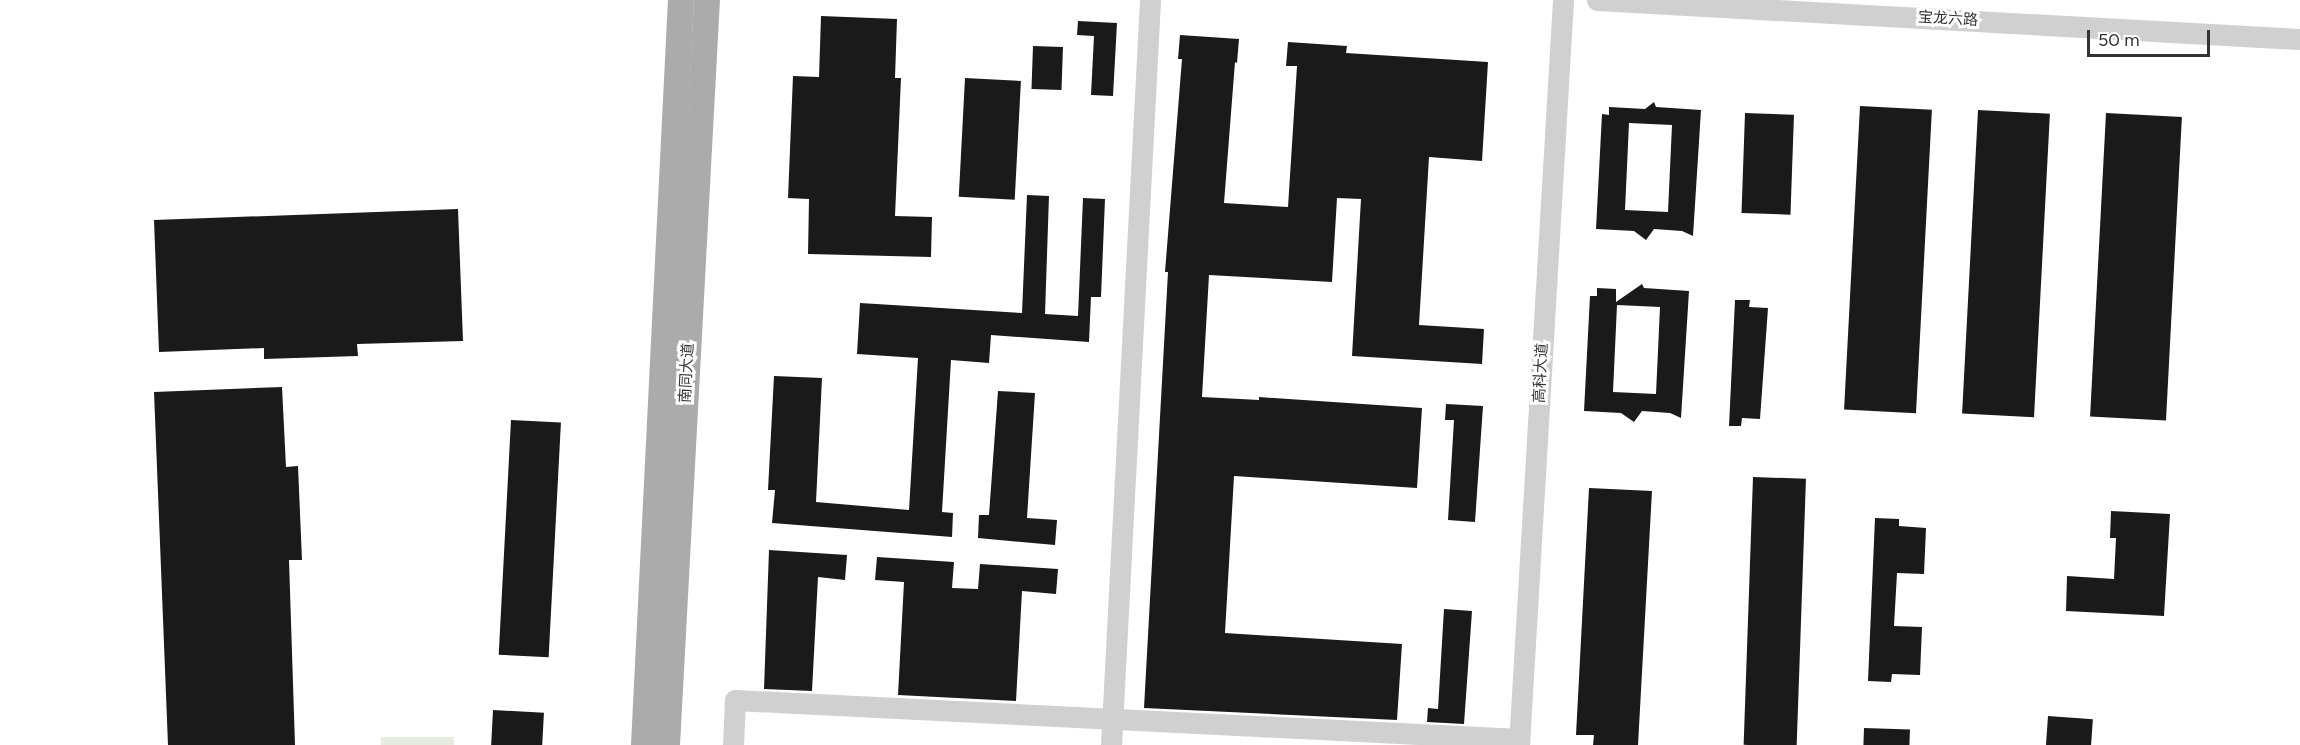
<!DOCTYPE html>
<html>
<head>
<meta charset="utf-8">
<style>
	body { margin:0 }
	#map { position:relative; width:2300px; height:745px; overflow:hidden; background:#fff; font-family:Figtree,"Noto Sans SC",sans-serif }
	div>[style] { position:absolute }
	.green>* { inset:0; background:#e6ecdf; transform-origin:0 0 }
	.building>* { inset:0; background:#1a1a1a; transform-origin:0 0 }
	.minor>* { height:21px; margin:-10.5px; padding:0 10.5px; transform-origin:10.5px; border-radius:10.5px; background:#d0d0d0 }
	.major>* { height:26px; margin:-13px; padding:0 13px; transform-origin:13px; border-radius:13px; background:#ababab }
	span { translate:-50% -50%; white-space:nowrap; text-align:center; line-height:1.15; -webkit-text-stroke:6px #fff; paint-order:stroke }
	.street-label { font-size:15px; color:#333 }
	.scale { position:absolute; left:2087px; top:30px; width:123px; height:27px; box-sizing:border-box; border:3px solid #333; border-top:0; padding-left:8px; font-size:18px; line-height:21px; white-space:nowrap; color:#333; -webkit-text-stroke:4px #fff; paint-order:stroke }
</style>
</head>
<body>
<div id="map">
	<div class="green">
		<i style="left:381px;top:737px;width:73px;height:8px"></i>
	</div>
	<div class="building">
		<i style="clip-path:polygon(821px 16px,897px 19px,895px 78px,901px 78px,895px 216px,932px 217px,931px 257px,808px 254px,809px 199px,788px 198px,793px 76px,819px 77px)"></i>
		<i style="clip-path:polygon(1078px 21px,1117px 23px,1113px 96px,1091px 95px,1094px 36px,1077px 35px)"></i>
		<i style="clip-path:polygon(1180px 35px,1239px 39px,1237px 63px,1235px 62px,1224px 203px,1288px 207px,1297px 66px,1286px 66px,1288px 42px,1347px 46px,1346px 53px,1488px 62px,1482px 161px,1429px 157px,1419px 325px,1484px 329px,1482px 364px,1352px 356px,1361px 199px,1337px 198px,1332px 282px,1209px 275px,1202px 397px,1259px 400px,1259px 397px,1422px 408px,1417px 488px,1234px 476px,1225px 633px,1402px 644px,1397px 720px,1144px 708px,1168px 272px,1165px 272px,1182px 59px,1178px 59px)"></i>
		<i style="left:1033px;top:46px;width:30px;height:43px;rotate:2deg"></i>
		<i style="left:965px;top:78px;width:56px;height:119px;rotate:3deg"></i>
		<i style="clip-path:polygon(evenodd,1654px 102px,1656px 107px,1701px 110px,1693px 236px,1682px 231px,1654px 229px,1646px 240px,1634px 231px,1596px 229px,1602px 114px,1609px 115px,1609px 107px,1645px 109px,1654px 102px,1629px 123px,1672px 125px,1668px 212px,1625px 210px,1629px 123px)"></i>
		<i style="left:1860px;top:106px;width:72px;height:304px;rotate:3deg"></i>
		<i style="left:1978px;top:110px;width:72px;height:304px;rotate:3deg"></i>
		<i style="left:1745px;top:113px;width:49px;height:100px;rotate:2deg"></i>
		<i style="left:2106px;top:113px;width:76px;height:304px;rotate:3deg"></i>
		<i style="clip-path:polygon(1027px 195px,1049px 196px,1045px 314px,1078px 316px,1083px 198px,1105px 199px,1101px 297px,1091px 297px,1089px 342px,991px 335px,989px 363px,951px 360px,942px 512px,953px 513px,952px 537px,772px 523px,775px 490px,768px 490px,774px 376px,822px 378px,816px 502px,909px 510px,918px 358px,857px 354px,860px 303px,1022px 313px)"></i>
		<i style="clip-path:polygon(458px 209px,463px 341px,357px 344px,358px 356px,264px 359px,264px 348px,159px 352px,154px 220px)"></i>
		<i style="clip-path:polygon(evenodd,1642px 284px,1644px 288px,1689px 291px,1681px 418px,1670px 413px,1642px 411px,1634px 422px,1621px 413px,1584px 411px,1590px 296px,1597px 296px,1597px 288px,1616px 289px,1616px 302px,1642px 284px,1617px 305px,1660px 307px,1656px 394px,1613px 392px,1617px 305px)"></i>
		<i style="clip-path:polygon(1735px 300px,1750px 300px,1749px 307px,1768px 308px,1760px 419px,1742px 418px,1741px 426px,1729px 426px)"></i>
		<i style="clip-path:polygon(282px 387px,286px 467px,298px 466px,302px 560px,289px 560px,295px 745px,168px 745px,154px 392px)"></i>
		<i style="clip-path:polygon(998px 391px,1035px 393px,1027px 518px,1057px 520px,1055px 545px,978px 538px,979px 515px,989px 515px)"></i>
		<i style="clip-path:polygon(1446px 404px,1483px 406px,1475px 522px,1448px 520px,1454px 420px,1445px 420px)"></i>
		<i style="left:511px;top:420px;width:50px;height:235px;rotate:3deg"></i>
		<i style="left:1753px;top:477px;width:53px;height:268px;rotate:2deg"></i>
		<i style="clip-path:polygon(1589px 488px,1652px 491px,1638px 745px,1593px 745px,1594px 735px,1576px 735px)"></i>
		<i style="clip-path:polygon(2111px 511px,2170px 514px,2164px 616px,2066px 611px,2067px 576px,2114px 579px,2116px 538px,2110px 538px)"></i>
		<i style="clip-path:polygon(1875px 518px,1899px 519px,1899px 526px,1926px 528px,1924px 574px,1897px 573px,1894px 626px,1922px 627px,1920px 675px,1892px 674px,1891px 682px,1868px 681px)"></i>
		<i style="clip-path:polygon(769px 550px,847px 555px,845px 580px,818px 577px,812px 691px,764px 689px)"></i>
		<i style="clip-path:polygon(877px 557px,954px 562px,952px 588px,978px 589px,980px 564px,1058px 569px,1056px 594px,1022px 591px,1016px 701px,898px 695px,904px 582px,875px 580px)"></i>
		<i style="clip-path:polygon(1444px 609px,1472px 611px,1464px 724px,1427px 722px,1428px 708px,1438px 709px)"></i>
		<i style="left:493px;top:710px;width:51px;height:35px;rotate:3deg"></i>
		<i style="left:2048px;top:716px;width:45px;height:29px;rotate:4deg"></i>
		<i style="left:1864px;top:728px;width:46px;height:17px;rotate:2deg"></i>
	</div>
	<div class="minor">
		<i style="left:1597px;top:0;width:704px;rotate:3.18deg"></i>
		<i style="left:733px;top:745px;width:45px;rotate:-87.5deg"></i>
		<i style="left:735px;top:700px;width:785px;rotate:2.85deg"></i>
		<i style="left:1111px;top:745px;width:746px;rotate:-87deg"></i>
		<i style="left:1519px;top:745px;width:746px;rotate:-86.62deg"></i>
	</div>
	<div class="major">
		<i style="left:644px;top:745px;width:746px;rotate:-87.16deg"></i>
		<i style="left:667px;top:745px;width:746px;rotate:-86.93deg"></i>
	</div>
	<div class="street-label">
		<span style="left:1948px;top:19px;rotate:3deg">宝龙六路</span>
		<span style="left:687px;top:373px;rotate:-87deg">南同大道</span>
		<span style="left:1541px;top:373px;rotate:-87deg">高科大道</span>
	</div>
	<div class="scale">50 m</div>
</div>
</body>
</html>
